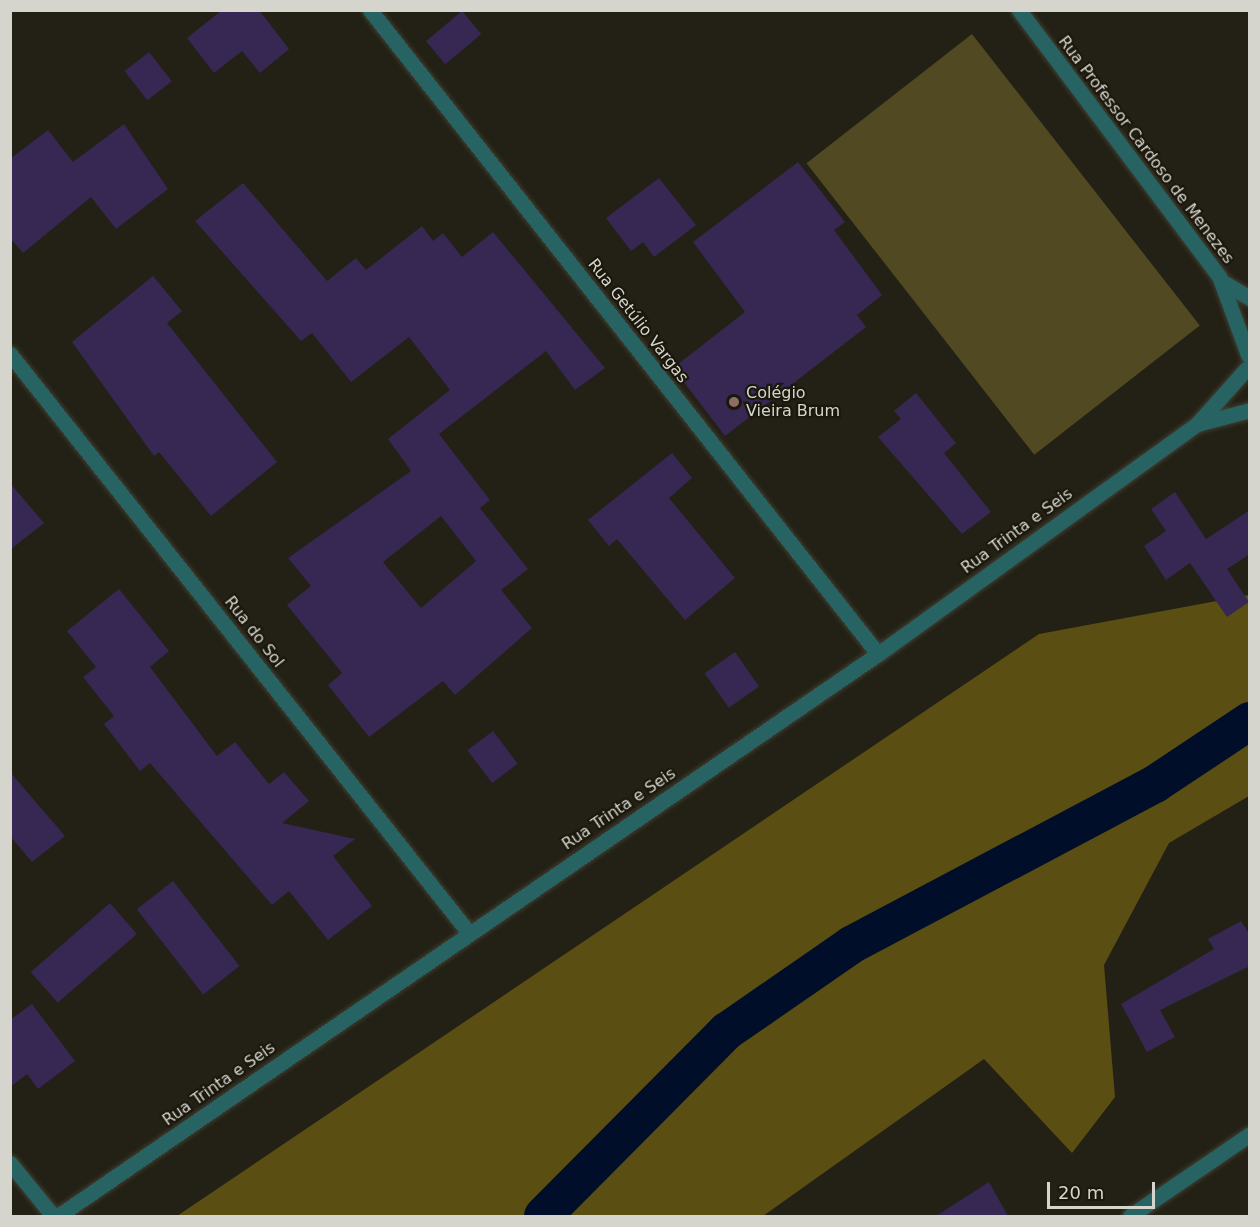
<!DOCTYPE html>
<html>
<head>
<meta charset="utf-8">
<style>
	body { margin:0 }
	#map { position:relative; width:1260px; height:1227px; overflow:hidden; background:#232115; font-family:"DejaVu Sans",sans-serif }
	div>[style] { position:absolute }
	.green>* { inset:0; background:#514922; transform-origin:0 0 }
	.forest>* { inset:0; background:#5a4e13 }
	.canal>* { height:38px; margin:-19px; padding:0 19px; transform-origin:19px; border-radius:19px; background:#000e29 }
	.building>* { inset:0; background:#362753; transform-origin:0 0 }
	.roads { filter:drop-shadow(0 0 2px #403e32) drop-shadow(0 0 2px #403e32) }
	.minor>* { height:15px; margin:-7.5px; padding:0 7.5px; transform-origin:7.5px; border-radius:7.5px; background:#266362 }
	.tertiary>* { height:15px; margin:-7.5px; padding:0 7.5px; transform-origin:7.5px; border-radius:7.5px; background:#266362 }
	.dots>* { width:16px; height:16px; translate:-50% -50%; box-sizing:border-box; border:3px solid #1a170c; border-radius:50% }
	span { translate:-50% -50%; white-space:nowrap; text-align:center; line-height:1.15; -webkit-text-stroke:4.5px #1a170c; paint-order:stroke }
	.street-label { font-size:16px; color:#d6d5cd }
	.poi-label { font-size:16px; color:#d6d5cd }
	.left { translate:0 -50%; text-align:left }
	.frame { position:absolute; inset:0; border:12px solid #d6d5cd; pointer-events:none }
	.scale { position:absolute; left:1047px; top:1182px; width:108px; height:27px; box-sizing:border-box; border:3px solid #d6d5cd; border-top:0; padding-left:8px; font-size:18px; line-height:21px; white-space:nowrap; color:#d6d5cd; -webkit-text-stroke:4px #1a170c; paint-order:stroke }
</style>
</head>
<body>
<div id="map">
	<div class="green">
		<i style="left:972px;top:34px;width:370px;height:210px;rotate:52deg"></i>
	</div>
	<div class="forest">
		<i style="clip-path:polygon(1249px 595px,1249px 796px,1169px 843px,1104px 965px,1115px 1097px,1072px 1153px,984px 1059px,763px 1216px,177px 1216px,1039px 634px)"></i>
	</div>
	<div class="canal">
		<i style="left:543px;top:1216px;width:261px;rotate:-45.2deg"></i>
		<i style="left:727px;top:1031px;width:151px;rotate:-34.7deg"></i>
		<i style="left:851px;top:945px;width:344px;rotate:-27.9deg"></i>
		<i style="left:1155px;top:784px;width:114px;rotate:-33.6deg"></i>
	</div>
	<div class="building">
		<i style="clip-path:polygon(222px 10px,259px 10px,289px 49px,260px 73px,242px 51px,214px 73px,187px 38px)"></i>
		<i style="left:462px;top:11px;width:30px;height:47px;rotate:50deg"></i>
		<i style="left:149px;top:52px;width:37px;height:31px;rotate:52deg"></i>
		<i style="clip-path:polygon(124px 124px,168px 189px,116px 229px,91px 197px,23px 253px,10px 238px,10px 159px,48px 130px,73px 162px)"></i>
		<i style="clip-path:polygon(798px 162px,845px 222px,834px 230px,882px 295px,857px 315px,866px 327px,725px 436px,673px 368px,745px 312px,693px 242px)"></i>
		<i style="clip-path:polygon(659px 178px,696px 225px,654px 257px,643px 242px,631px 251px,606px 218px)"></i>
		<i style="clip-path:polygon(evenodd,243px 183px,327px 281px,356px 258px,366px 270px,422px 226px,433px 241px,443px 233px,462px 257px,493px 232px,605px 368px,575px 390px,546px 351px,439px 434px,490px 500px,480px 508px,528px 569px,501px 590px,532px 628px,455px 695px,443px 681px,369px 737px,328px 685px,342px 673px,287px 605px,311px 586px,288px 558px,411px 471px,388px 439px,450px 390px,409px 337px,351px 382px,312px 333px,301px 341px,195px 221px,243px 183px,441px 516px,476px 561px,421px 608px,383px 562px,441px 516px)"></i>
		<i style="clip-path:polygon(153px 276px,182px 311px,167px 323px,277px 462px,211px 516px,159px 452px,154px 456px,72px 342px)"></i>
		<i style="clip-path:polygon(916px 393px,956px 443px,944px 453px,991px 512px,962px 534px,878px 437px,901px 419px,894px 411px)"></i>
		<i style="clip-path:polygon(672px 453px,692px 478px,669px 498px,735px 578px,685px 620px,617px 539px,609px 546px,588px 520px)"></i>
		<i style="clip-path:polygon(10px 483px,44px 523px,10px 550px)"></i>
		<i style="clip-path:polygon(1175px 492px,1206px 539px,1250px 510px,1250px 554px,1227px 569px,1249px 602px,1227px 617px,1190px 563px,1166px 580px,1144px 546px,1166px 531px,1151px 509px)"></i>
		<i style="clip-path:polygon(119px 589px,169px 651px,150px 667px,217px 756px,235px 742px,269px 784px,284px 772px,309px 801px,282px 823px,355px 839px,333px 856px,372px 906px,328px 940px,289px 891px,272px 905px,150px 763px,140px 771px,104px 724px,114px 716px,83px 677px,96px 667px,67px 631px)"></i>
		<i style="left:735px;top:652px;width:42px;height:37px;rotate:55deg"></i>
		<i style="left:493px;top:731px;width:41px;height:32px;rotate:53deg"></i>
		<i style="clip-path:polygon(10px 772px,65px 836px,32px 862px,10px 836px)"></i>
		<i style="left:173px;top:881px;width:108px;height:46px;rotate:52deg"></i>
		<i style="left:110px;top:903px;width:41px;height:105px;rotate:49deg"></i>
		<i style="clip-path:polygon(1241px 921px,1250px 935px,1250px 966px,1160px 1010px,1175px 1037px,1147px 1052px,1121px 1004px,1214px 949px,1208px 939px)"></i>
		<i style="clip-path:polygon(32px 1004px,75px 1061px,38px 1089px,27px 1074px,10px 1087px,10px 1020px)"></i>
		<i style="clip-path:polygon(989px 1182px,1008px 1216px,936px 1216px)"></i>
	</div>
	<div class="roads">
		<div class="minor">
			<i style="left:370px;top:10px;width:820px;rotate:51.73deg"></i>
			<i style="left:10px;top:354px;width:739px;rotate:51.59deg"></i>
			<i style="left:10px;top:1163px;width:68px;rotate:50.9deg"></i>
		</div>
		<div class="tertiary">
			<i style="left:1019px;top:10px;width:333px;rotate:53.1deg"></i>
			<i style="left:1219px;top:276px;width:84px;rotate:69.8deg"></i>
			<i style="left:1223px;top:282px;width:31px;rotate:31deg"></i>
			<i style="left:1197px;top:424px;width:55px;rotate:-14.8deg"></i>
			<i style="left:58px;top:1216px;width:994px;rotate:-34.43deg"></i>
			<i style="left:878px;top:654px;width:393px;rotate:-35.8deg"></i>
			<i style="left:1197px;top:424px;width:74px;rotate:-48.3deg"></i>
			<i style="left:1130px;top:1216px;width:145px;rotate:-34.3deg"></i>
		</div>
	</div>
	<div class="dots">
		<i style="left:734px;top:402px;background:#8d6e63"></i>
	</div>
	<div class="street-label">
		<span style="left:1146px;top:150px;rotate:53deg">Rua Professor Cardoso de Menezes</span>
		<span style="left:638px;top:321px;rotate:52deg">Rua Getúlio Vargas</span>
		<span style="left:1017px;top:531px;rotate:-36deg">Rua Trinta e Seis</span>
		<span style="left:254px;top:632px;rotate:52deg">Rua do Sol</span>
		<span style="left:619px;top:809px;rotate:-34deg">Rua Trinta e Seis</span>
		<span style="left:219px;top:1084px;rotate:-35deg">Rua Trinta e Seis</span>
	</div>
	<div class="poi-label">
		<span class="left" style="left:746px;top:402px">Colégio<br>Vieira Brum</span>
	</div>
	<div class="frame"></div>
	<div class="scale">20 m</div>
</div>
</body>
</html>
